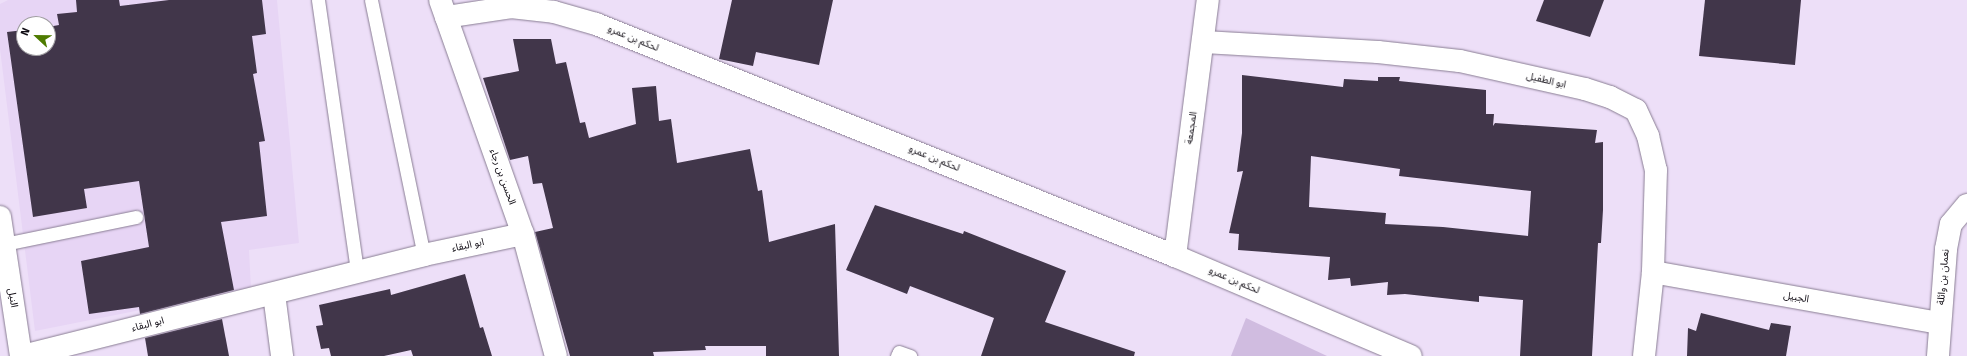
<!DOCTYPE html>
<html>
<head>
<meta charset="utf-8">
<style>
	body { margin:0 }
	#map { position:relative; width:1967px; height:356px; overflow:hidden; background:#eddff8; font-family:"Fira Sans","Noto Sans Arabic",sans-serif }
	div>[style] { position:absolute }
	.built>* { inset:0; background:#e7d5f5 }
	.green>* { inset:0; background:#d0bce0 }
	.building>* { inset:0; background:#41364a }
	.roads { filter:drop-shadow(0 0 1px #897d93) drop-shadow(0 0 1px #897d93) }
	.service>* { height:13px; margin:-6.5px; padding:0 6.5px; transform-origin:6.5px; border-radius:6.5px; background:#fff }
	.minor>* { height:22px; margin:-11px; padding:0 11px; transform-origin:11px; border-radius:11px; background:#fff }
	span { translate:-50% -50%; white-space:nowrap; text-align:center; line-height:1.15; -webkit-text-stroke:4px #fff; paint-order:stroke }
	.street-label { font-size:10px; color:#0f0b13 }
	.north { position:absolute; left:16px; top:16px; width:40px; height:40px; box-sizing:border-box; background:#fff; border:1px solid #9f9da1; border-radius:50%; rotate:292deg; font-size:11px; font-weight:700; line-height:16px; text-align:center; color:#0f0b13 }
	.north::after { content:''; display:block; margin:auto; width:14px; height:18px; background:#4e7b00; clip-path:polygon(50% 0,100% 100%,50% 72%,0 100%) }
</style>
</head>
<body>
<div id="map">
	<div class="built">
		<i style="clip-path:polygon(evenodd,8px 0,277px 0,299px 243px,249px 250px,251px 288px,35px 331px,0 49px,0 4px,8px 0,24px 24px,48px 24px,48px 48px,24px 48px,24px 24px)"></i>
	</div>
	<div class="green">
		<i style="clip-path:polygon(1246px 318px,1327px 356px,1231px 356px)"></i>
	</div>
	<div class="building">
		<i style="clip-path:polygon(76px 0,119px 0,120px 6px,169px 0,262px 0,266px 34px,252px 36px,257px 73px,253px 74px,265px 141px,259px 142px,267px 216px,221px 222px,234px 290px,140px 314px,139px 307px,89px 314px,81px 261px,149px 247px,139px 181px,84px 189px,87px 208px,33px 217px,7px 32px,24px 30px,24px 48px,48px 48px,48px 27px,59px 25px,57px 14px,77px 12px)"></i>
		<i style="clip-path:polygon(732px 0,833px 0,819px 65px,756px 52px,753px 66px,719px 59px)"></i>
		<i style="clip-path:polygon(1544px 0,1604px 0,1590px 37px,1536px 21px)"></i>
		<i style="clip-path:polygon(1705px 0,1801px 0,1795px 65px,1699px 56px)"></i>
		<i style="clip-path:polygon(513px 39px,551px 39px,556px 64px,566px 62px,580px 123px,585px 122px,589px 138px,636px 124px,632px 88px,656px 86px,659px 121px,671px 119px,677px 163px,750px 149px,758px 191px,762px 190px,769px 242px,835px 224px,839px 356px,766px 356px,766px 346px,705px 346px,706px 350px,653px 352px,654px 356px,570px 356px,535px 232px,553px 228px,542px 183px,533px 184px,528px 156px,510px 160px,483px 78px,519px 71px)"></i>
		<i style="clip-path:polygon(evenodd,1242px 75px,1343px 87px,1344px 79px,1378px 81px,1378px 77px,1400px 77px,1399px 81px,1486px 90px,1486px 114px,1494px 114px,1493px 126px,1495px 123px,1597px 130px,1595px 143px,1603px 142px,1603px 210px,1601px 243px,1598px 243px,1592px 356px,1520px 356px,1523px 300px,1479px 296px,1479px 302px,1405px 294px,1387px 295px,1388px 282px,1351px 286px,1350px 278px,1328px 280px,1330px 257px,1238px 250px,1239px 234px,1229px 233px,1243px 171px,1237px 172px,1242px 133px,1242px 75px,1311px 156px,1400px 169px,1399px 176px,1531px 191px,1528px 236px,1443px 227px,1385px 224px,1386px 213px,1309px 207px,1311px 156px)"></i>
		<i style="clip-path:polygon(875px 205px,963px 234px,964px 231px,1066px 271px,1045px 322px,1135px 352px,1134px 356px,981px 356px,994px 318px,910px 286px,907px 294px,846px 270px)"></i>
		<i style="clip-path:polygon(465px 274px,480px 328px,483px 327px,492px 356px,413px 356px,411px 350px,384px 356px,331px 356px,329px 348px,321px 349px,316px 326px,323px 325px,319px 305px,390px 289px,391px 295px)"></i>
		<i style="clip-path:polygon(1701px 313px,1769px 330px,1771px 323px,1791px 326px,1786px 356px,1687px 356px,1688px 328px,1696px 331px)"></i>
		<i style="clip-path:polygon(222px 319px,229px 356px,148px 356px,145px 338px)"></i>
	</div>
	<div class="roads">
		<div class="service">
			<i style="left:318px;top:0;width:275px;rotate:81.8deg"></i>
			<i style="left:371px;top:0;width:260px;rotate:78.3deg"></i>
			<i style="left:4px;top:244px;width:135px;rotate:-11.6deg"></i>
			<i style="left:897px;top:356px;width:4px;rotate:-63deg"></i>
			<i style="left:899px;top:352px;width:12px;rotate:20deg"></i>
		</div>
		<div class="minor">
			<i style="left:440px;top:0;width:248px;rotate:70.5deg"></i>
			<i style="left:523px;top:234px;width:126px;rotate:74.9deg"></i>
			<i style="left:446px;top:17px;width:66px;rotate:-8.7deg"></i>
			<i style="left:511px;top:7px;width:43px;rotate:6.6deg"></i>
			<i style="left:554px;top:12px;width:44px;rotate:15.9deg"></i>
			<i style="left:596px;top:24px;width:624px;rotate:21.84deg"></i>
			<i style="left:1175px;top:256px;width:256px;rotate:23deg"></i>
			<i style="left:1204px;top:42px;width:174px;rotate:3.3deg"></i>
			<i style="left:1378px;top:52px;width:82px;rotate:6.3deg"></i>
			<i style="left:1460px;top:61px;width:128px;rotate:12.6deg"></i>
			<i style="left:1585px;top:89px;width:26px;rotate:18deg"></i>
			<i style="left:1610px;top:97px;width:29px;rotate:27deg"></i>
			<i style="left:1636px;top:110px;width:29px;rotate:65deg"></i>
			<i style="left:1648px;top:136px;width:35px;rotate:77deg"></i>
			<i style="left:1656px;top:170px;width:102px;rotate:91.7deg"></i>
			<i style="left:1653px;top:272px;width:84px;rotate:96.1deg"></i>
			<i style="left:0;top:217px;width:141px;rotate:81.4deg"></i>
			<i style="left:1175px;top:256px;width:258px;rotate:-82.7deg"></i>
			<i style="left:1653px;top:272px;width:291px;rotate:10.1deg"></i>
			<i style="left:274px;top:294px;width:63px;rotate:82.6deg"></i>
			<i style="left:23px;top:356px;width:414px;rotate:-14.1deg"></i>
			<i style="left:424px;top:255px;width:101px;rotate:-12deg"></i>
			<i style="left:1938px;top:356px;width:107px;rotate:-85.7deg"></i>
			<i style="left:1946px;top:249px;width:25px;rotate:-79deg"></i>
			<i style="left:1951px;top:224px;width:25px;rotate:-50deg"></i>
		</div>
	</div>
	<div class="street-label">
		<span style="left:633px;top:39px;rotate:22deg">لحكم بن عمرو</span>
		<span style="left:1546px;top:81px;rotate:13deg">ابو الطفيل</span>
		<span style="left:1192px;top:128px;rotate:-82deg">المجمعة</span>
		<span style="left:934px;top:159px;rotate:22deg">لحكم بن عمرو</span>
		<span style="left:502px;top:177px;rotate:70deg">الحسن بن رجاء</span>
		<span style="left:468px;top:246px;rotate:-12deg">ابو البقاء</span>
		<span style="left:1944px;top:277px;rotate:-85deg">نعمان بن وائلة</span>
		<span style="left:1234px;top:281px;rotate:23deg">لحكم بن عمرو</span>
		<span style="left:12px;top:298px;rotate:81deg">النيل</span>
		<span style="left:1796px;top:298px;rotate:10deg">الجبيل</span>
		<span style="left:148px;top:325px;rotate:-14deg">ابو البقاء</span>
	</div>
	<div class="north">N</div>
</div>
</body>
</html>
